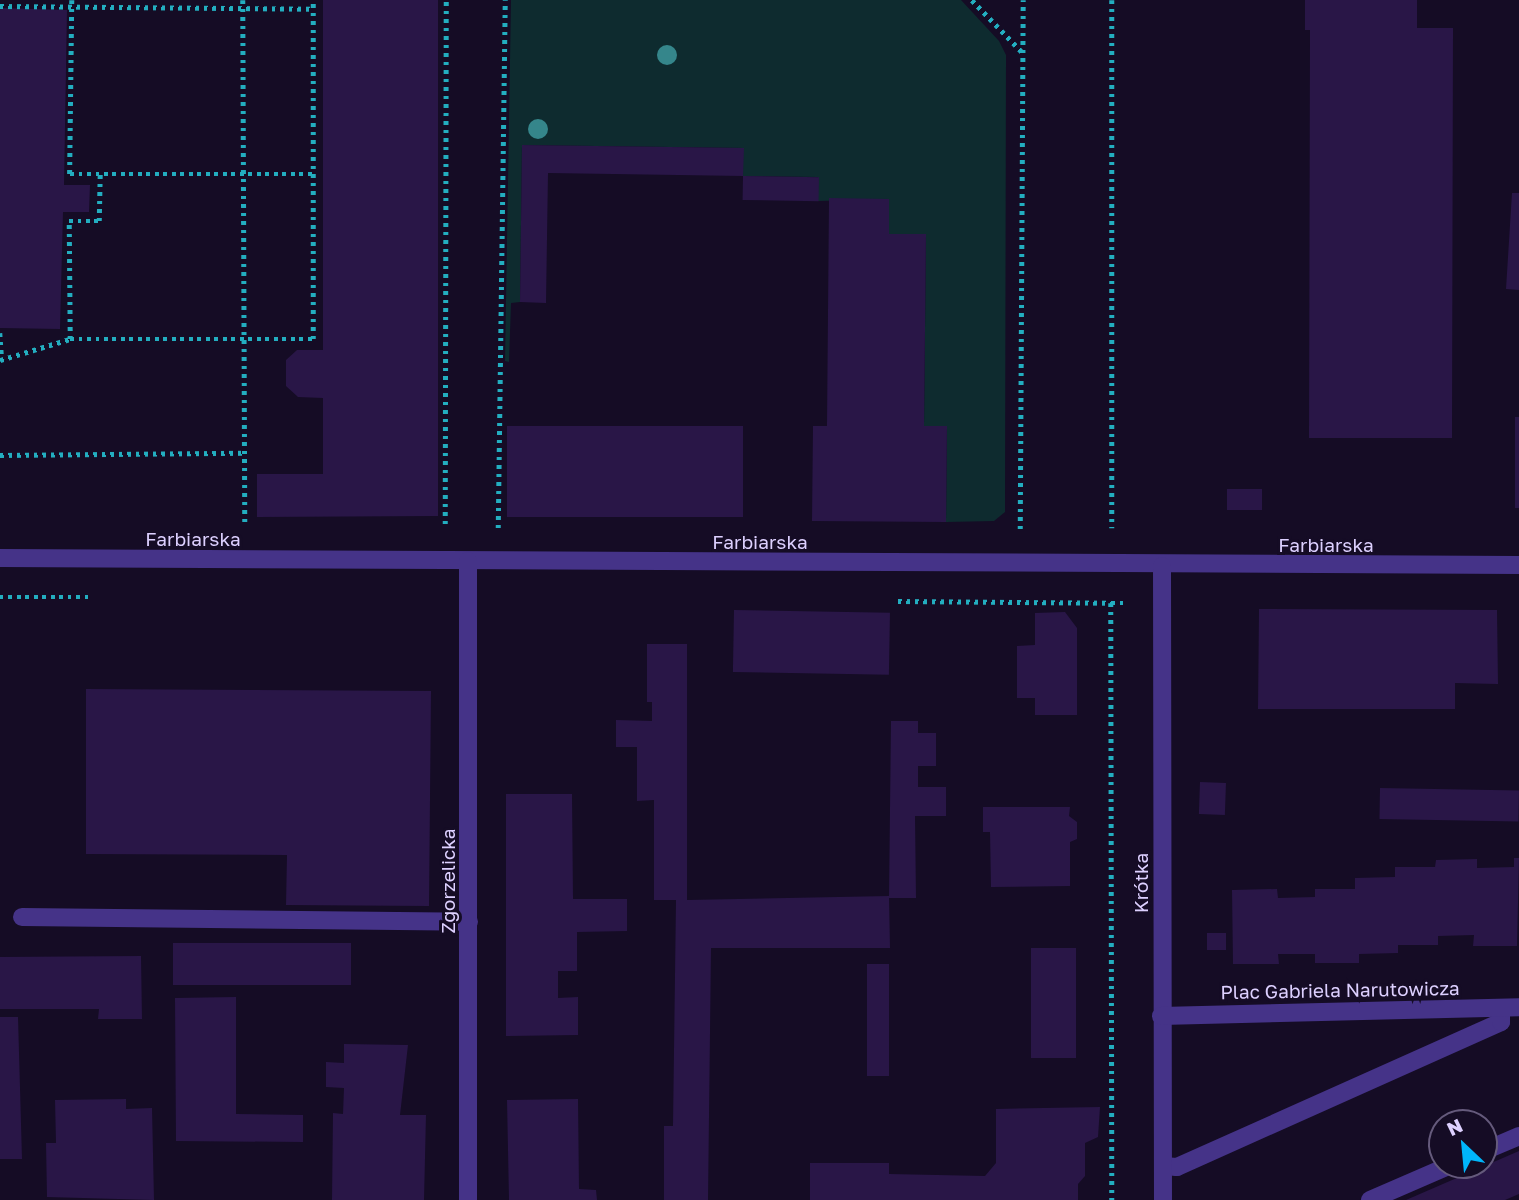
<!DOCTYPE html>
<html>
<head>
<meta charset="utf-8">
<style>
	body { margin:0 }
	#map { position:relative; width:1519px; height:1200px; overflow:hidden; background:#150c25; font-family:"Golos Text",sans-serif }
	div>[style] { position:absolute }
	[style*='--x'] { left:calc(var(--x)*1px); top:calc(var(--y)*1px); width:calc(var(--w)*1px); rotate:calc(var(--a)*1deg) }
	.green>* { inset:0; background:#0e2b2f }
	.building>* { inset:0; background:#291647; transform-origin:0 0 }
	.path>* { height:4.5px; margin-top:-2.25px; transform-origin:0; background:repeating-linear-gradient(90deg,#23aec0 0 3.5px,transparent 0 8.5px) }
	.service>* { height:18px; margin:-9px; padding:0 9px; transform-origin:9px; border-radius:9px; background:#453388 }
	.minor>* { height:18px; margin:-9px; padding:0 9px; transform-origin:9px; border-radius:9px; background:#453388 }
	.trees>* { width:20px; height:20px; margin:-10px; border-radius:50%; background:#35868b }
	span { translate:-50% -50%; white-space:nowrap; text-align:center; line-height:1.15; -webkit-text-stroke:6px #150c25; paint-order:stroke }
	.street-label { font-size:19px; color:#ddd0ff }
	.north { position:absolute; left:1428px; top:1109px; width:70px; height:70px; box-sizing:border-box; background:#150c25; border:2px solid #655a7c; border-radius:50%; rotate:334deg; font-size:19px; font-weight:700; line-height:28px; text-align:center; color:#ddd0ff }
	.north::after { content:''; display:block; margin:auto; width:24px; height:32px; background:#00b6fb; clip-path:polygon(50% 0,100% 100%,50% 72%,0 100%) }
</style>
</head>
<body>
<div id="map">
	<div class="green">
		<div style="clip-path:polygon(511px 0,961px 0,999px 41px,1006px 55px,1005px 512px,994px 521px,946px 522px,947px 426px,924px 426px,926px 235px,889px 234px,888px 199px,818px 201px,818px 177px,743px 176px,743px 148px,522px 145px,520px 302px,511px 303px,509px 362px,505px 361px)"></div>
	</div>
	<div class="building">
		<div style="clip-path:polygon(323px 0,438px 0,438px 516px,257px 517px,257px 474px,323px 474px,323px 398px,298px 397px,286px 386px,286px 360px,297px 350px,323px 350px)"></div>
		<div style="clip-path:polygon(1305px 0,1417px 0,1417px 28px,1453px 28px,1452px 438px,1309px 438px,1310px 30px,1305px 30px)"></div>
		<div style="clip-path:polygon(0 8px,67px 10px,64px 185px,90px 185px,89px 212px,63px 212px,60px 329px,0 328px)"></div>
		<div style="clip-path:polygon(522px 145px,744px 148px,743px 176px,548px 173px,546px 303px,520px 302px)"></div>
		<div style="left:743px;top:176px;width:76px;height:24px;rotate:1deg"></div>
		<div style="clip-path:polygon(1512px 193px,1519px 193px,1519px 290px,1506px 289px)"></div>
		<div style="clip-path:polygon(829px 198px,889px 199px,889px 234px,926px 234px,924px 426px,947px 426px,946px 522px,812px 521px,813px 426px,827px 426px)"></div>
		<div style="left:1515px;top:417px;width:4px;height:91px"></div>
		<div style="left:507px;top:426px;width:236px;height:91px"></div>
		<div style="left:1227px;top:489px;width:35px;height:21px"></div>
		<div style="clip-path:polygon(1259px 609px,1497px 610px,1498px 684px,1455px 683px,1455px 709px,1258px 709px)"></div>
		<div style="left:734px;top:610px;width:156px;height:62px;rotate:1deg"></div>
		<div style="clip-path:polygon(1065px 612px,1077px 628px,1077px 715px,1035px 715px,1035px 698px,1017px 698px,1017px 646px,1035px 645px,1035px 613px)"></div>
		<div style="clip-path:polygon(647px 644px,687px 644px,687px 900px,889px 896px,890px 948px,711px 948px,708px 1200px,664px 1200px,664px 1126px,673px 1126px,676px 900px,654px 900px,654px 800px,637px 801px,637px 747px,616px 747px,616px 720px,652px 721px,652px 702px,647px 702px)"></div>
		<div style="clip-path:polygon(86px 689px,431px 691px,429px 906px,286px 905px,287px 855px,86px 854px)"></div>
		<div style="clip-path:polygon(891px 721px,918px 721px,918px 733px,936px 733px,936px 766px,918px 766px,918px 787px,946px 787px,946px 816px,915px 816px,916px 898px,889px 898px)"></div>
		<div style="left:1200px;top:782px;width:26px;height:32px;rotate:2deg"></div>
		<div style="left:1380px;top:788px;width:139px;height:31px;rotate:1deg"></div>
		<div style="clip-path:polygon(506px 794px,572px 794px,573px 899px,627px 899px,627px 931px,577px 932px,577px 971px,558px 971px,558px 998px,578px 997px,578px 1035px,506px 1036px)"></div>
		<div style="clip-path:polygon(983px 807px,1070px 807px,1069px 816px,1077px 822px,1077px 839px,1070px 842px,1070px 886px,991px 887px,990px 832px,983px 832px)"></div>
		<div style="clip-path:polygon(1514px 858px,1519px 858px,1517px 946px,1473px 946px,1474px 935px,1438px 936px,1438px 945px,1398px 945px,1398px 953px,1359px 954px,1359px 963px,1315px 963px,1315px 954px,1278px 954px,1279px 964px,1233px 964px,1232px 890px,1277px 889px,1278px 898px,1315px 897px,1315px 889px,1355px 889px,1355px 878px,1395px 877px,1395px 867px,1435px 867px,1436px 860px,1477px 859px,1477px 868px,1514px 867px)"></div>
		<div style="left:1207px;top:933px;width:19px;height:17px"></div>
		<div style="left:173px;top:943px;width:178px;height:42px"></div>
		<div style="left:1031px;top:948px;width:45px;height:110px"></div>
		<div style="clip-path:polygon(141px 956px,142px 1019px,98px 1019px,99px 1009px,0 1009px,0 957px)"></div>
		<div style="left:867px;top:964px;width:22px;height:112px"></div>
		<div style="clip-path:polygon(236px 997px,236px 1114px,303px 1115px,303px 1142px,176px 1141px,175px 998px)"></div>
		<div style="clip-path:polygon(0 1017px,18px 1017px,22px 1159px,0 1159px)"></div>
		<div style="clip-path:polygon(344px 1044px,408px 1045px,400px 1115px,426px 1115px,424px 1200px,332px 1200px,333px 1113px,343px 1114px,344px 1088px,326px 1087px,326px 1062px,344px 1063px)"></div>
		<div style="clip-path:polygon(126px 1099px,126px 1109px,152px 1108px,154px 1200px,47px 1197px,46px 1143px,56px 1143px,55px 1100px)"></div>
		<div style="clip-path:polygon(578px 1099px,579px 1189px,596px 1190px,597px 1200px,509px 1200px,507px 1100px)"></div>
		<div style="clip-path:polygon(1100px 1107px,1098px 1137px,1085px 1143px,1085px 1176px,1078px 1184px,1078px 1200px,810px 1200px,810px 1163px,889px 1163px,889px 1174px,985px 1176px,996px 1163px,996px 1109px)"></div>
		<div style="clip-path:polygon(1519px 1151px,1519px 1194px,1505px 1200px,1406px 1200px)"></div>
	</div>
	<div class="path">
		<div style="--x:72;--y:0;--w:174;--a:90.7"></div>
		<div style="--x:70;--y:174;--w:243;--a:0"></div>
		<div style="--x:243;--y:0;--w:526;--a:89.78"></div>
		<div style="--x:972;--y:0;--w:72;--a:46.1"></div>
		<div style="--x:1112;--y:0;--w:528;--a:90"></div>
		<div style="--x:0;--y:6;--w:313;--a:0.5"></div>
		<div style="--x:0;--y:333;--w:27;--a:86"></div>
		<div style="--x:70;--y:339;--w:243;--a:0"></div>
		<div style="--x:313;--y:339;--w:339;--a:-90"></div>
		<div style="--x:0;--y:360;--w:73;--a:-16.7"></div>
		<div style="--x:70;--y:339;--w:118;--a:-90.5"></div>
		<div style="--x:69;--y:221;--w:30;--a:0"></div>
		<div style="--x:99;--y:221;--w:47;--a:-88.8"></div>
		<div style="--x:0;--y:455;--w:245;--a:-0.5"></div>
		<div style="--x:445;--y:524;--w:524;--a:-89.89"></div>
		<div style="--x:498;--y:528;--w:528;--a:-89.24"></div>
		<div style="--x:1020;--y:529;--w:529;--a:-89.68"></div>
		<div style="--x:0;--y:597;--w:90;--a:0"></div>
		<div style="--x:898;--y:601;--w:213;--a:0.5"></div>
		<div style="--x:1111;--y:603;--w:597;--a:89.9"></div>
		<div style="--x:1111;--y:603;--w:17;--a:0"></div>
	</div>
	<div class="service">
		<div style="--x:22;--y:917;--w:447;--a:0.6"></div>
		<div style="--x:1484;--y:1151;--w:38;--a:-23"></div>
		<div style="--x:1163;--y:1166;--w:14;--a:4"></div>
		<div style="--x:1177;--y:1167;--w:355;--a:-24.1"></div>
		<div style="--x:1501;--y:1022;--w:14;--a:-90"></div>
		<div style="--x:1370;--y:1200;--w:88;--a:-23.4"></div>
	</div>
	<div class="minor">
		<div style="--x:0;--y:558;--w:1519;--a:0.26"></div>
		<div style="--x:1162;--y:566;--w:634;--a:89.91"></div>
		<div style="--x:1161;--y:1016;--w:358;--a:-1.4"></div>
		<div style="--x:468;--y:1200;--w:639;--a:-90"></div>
	</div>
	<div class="trees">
		<div style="left:667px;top:55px"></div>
		<div style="left:538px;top:129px"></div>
	</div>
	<div class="street-label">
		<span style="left:193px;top:539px">Farbiarska</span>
		<span style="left:760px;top:542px">Farbiarska</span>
		<span style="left:1326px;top:545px">Farbiarska</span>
		<span style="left:448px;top:881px;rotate:-90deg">Zgorzelicka</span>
		<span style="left:1141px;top:883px;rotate:-90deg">Krótka</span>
		<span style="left:1340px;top:990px;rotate:-1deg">Plac Gabriela Narutowicza</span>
	</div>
	<div class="north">N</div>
</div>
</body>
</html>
